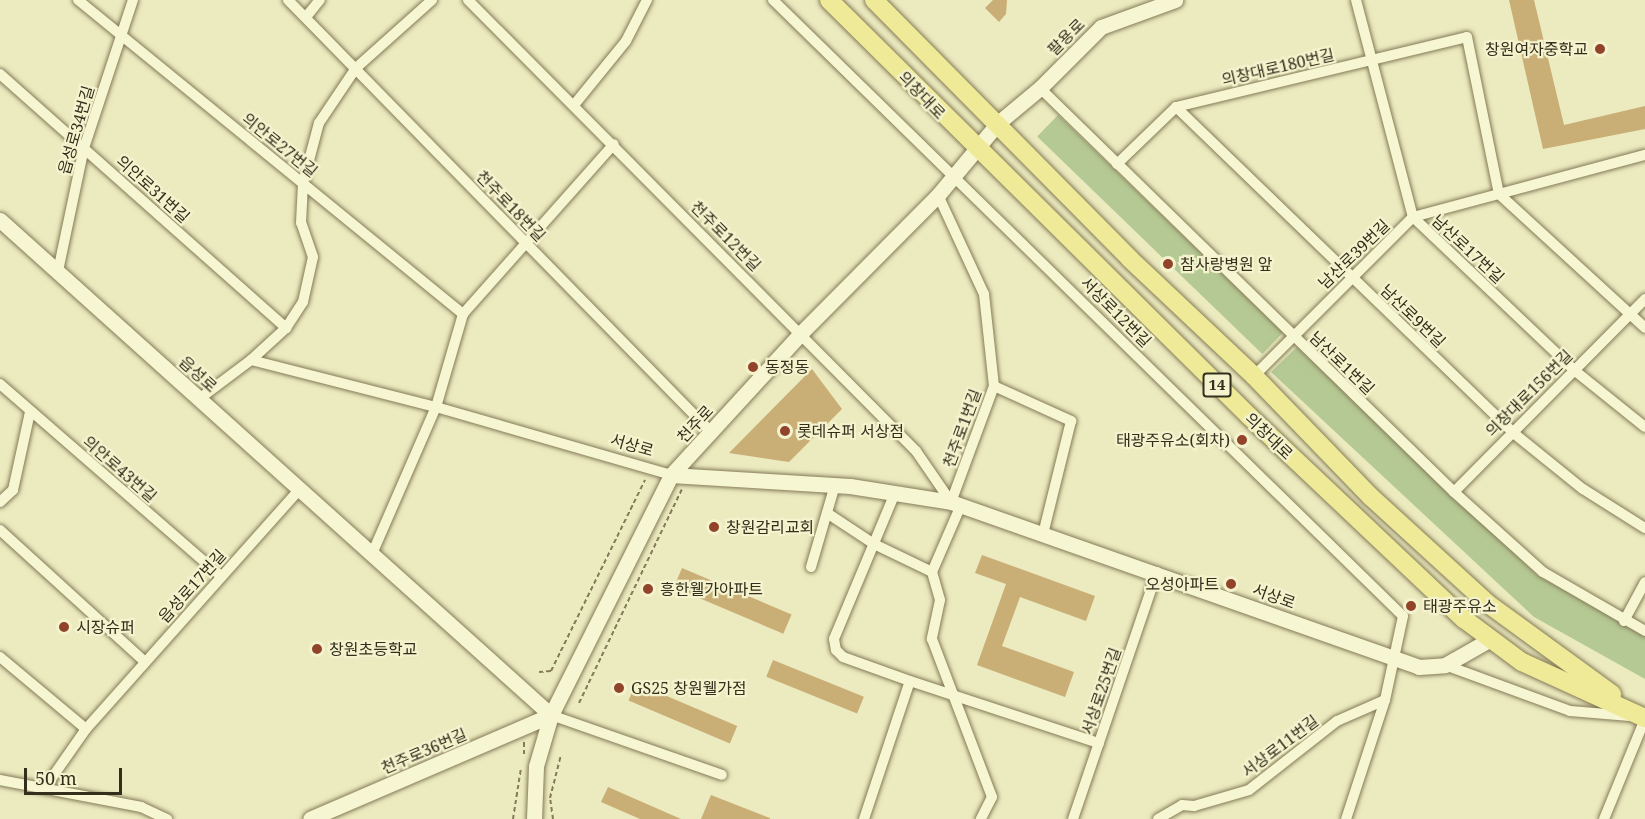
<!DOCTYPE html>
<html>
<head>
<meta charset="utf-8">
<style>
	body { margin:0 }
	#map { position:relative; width:1645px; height:819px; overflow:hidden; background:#eceabf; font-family:"Noto Serif","Noto Sans KR",serif }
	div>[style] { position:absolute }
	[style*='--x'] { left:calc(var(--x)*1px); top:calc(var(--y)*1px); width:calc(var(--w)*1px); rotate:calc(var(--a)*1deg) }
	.green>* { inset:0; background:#b5c994; transform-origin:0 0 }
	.building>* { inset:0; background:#c9ae76; transform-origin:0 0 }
	.path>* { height:2px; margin-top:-1px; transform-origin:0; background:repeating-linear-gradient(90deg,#847b58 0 4.5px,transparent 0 7.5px) }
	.roads { filter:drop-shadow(0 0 2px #847b58) drop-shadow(0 0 2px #847b58) }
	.street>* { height:10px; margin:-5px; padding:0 5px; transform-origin:5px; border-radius:5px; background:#f7f6d2 }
	.secondary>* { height:15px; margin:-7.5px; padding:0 7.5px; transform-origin:7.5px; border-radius:7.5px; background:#f7f6d2 }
	.primary>* { height:18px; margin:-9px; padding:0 9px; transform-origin:9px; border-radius:9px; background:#efea97 }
	.dots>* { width:16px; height:16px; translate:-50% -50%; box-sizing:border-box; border:3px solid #f4f3ce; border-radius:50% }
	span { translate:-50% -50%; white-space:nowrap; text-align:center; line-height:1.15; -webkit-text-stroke:4.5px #f4f3ce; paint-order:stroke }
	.shield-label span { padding:2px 4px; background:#f4f3ce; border:2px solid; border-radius:4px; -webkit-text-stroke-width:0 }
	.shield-label { font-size:15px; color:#342e1c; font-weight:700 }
	.street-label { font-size:16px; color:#342e1c }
	.poi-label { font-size:16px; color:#342e1c }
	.right { translate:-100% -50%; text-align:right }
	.left { translate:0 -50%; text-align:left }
	.scale { position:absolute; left:24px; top:768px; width:98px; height:27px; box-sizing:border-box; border:3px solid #342e1c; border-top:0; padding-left:8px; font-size:18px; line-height:21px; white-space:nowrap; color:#342e1c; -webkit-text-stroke:4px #f4f3ce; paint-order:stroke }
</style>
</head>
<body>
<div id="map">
	<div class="green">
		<div style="left:1058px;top:115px;width:313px;height:30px;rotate:44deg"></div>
		<div style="clip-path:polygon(1297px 347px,1537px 575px,1645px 636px,1645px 679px,1534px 617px,1271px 372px)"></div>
	</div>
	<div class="building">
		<div style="clip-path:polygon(993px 0,1007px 0,1006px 14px,999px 22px,985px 8px)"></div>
		<div style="clip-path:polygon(1509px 0,1534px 0,1564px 125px,1645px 106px,1645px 129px,1543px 149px)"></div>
		<div style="clip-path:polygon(812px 369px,842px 409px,789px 462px,729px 453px)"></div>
		<div style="clip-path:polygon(982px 555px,1095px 596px,1086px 621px,1020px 597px,1002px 646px,1074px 672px,1065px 697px,977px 665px,1006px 584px,975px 573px)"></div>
		<div style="left:682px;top:568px;width:119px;height:21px;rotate:23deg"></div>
		<div style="left:773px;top:660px;width:98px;height:18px;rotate:22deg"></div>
		<div style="left:636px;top:683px;width:110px;height:19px;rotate:23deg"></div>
		<div style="clip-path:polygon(608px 787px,681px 819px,640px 819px,601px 802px)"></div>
		<div style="clip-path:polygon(711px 795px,770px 818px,770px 819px,701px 819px)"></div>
	</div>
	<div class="path">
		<div style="--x:539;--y:672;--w:12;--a:-5"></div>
		<div style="--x:551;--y:671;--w:213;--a:-63.8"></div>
		<div style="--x:579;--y:703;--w:237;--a:-64.3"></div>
		<div style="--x:524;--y:754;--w:12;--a:-90"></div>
		<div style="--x:513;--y:819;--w:52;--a:-81.1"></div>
		<div style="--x:553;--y:819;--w:21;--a:-98"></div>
		<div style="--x:550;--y:798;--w:44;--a:-75.7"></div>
	</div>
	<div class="roads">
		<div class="street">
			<div style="--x:78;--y:0;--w:497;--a:39.2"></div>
			<div style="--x:288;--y:0;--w:606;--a:45.6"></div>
			<div style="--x:468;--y:0;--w:636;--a:45.19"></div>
			<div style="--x:916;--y:451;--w:62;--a:55.5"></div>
			<div style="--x:773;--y:0;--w:881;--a:44.36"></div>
			<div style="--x:1403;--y:616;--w:86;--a:102.1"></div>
			<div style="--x:1385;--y:700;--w:125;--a:108.1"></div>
			<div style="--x:1356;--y:0;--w:224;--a:75.3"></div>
			<div style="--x:1413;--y:217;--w:222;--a:43.5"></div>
			<div style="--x:1574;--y:370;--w:91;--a:38.8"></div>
			<div style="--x:306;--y:17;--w:22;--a:-51"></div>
			<div style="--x:0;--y:74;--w:383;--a:41.6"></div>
			<div style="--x:1040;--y:88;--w:578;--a:44.3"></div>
			<div style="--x:1454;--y:492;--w:120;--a:42"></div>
			<div style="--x:1543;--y:572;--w:118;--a:30"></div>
			<div style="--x:574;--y:105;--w:82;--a:-50.9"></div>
			<div style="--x:626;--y:41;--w:46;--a:-62.9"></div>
			<div style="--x:1176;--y:107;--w:466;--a:44"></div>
			<div style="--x:1511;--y:431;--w:92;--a:38.9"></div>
			<div style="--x:1583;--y:489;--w:73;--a:32.2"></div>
			<div style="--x:1117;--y:164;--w:82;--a:-44"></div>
			<div style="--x:1176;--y:107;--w:299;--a:-13.5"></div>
			<div style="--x:1467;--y:37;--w:160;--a:78.5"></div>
			<div style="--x:1499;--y:194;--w:198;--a:42.5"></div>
			<div style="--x:938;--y:195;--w:109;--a:65.1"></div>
			<div style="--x:984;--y:294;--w:93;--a:83.8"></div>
			<div style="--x:994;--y:386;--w:124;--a:110.3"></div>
			<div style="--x:58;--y:271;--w:126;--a:-78.1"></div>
			<div style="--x:84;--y:148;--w:156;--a:-71.7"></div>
			<div style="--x:251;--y:360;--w:191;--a:14.3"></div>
			<div style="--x:436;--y:407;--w:245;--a:16.1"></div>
			<div style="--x:1254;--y:376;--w:225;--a:-45"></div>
			<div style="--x:1413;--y:217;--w:240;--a:-15"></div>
			<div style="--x:0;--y:384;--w:293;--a:41"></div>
			<div style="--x:994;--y:386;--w:85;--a:24.4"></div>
			<div style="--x:1071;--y:421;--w:116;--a:103.9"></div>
			<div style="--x:199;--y:399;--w:65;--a:-36.9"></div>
			<div style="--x:251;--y:360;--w:47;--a:-42.4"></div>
			<div style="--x:286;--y:328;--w:31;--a:-57"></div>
			<div style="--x:303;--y:302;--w:46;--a:-77.5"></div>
			<div style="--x:313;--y:257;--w:36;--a:-109"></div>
			<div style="--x:301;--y:223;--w:40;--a:-87.1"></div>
			<div style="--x:303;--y:183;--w:62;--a:-75.1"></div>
			<div style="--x:319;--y:123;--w:66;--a:-56.1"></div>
			<div style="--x:356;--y:68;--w:102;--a:-41.8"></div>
			<div style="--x:1454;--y:492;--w:272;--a:-45.3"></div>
			<div style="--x:895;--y:493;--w:158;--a:112.7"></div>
			<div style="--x:834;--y:639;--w:11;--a:80"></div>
			<div style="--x:836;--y:650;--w:10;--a:45"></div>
			<div style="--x:843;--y:657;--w:71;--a:19.7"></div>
			<div style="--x:910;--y:681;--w:199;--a:18.2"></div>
			<div style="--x:0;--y:502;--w:18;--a:-43"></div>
			<div style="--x:13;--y:490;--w:80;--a:-77.7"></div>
			<div style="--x:961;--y:505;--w:73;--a:113.4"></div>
			<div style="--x:932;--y:572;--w:29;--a:74"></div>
			<div style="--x:940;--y:600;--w:40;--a:102"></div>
			<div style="--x:932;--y:639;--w:169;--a:69.2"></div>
			<div style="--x:992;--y:797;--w:25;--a:117"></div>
			<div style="--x:827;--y:513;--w:56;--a:33.4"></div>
			<div style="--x:874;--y:544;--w:64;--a:25.8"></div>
			<div style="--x:0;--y:530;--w:196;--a:42.3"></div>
			<div style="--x:372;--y:554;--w:160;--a:-66.5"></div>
			<div style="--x:436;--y:407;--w:97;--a:-73.8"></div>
			<div style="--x:463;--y:314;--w:227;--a:-48.4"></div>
			<div style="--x:811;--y:567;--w:85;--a:-73.7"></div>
			<div style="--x:1624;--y:621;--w:44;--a:-61.7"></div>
			<div style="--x:0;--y:657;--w:112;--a:39.9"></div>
			<div style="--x:1445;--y:665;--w:133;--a:20.2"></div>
			<div style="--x:1570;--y:711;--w:60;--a:4.8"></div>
			<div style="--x:551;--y:715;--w:181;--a:19.3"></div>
			<div style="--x:0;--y:780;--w:144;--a:10.8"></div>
			<div style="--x:141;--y:807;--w:29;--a:25"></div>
			<div style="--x:44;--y:789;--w:73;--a:-55"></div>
			<div style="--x:86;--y:729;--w:320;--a:-48.3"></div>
			<div style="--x:864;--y:819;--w:145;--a:-71.6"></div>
			<div style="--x:1073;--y:819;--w:261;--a:-71.2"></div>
			<div style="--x:1158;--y:819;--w:28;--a:-30"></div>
			<div style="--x:1182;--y:805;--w:12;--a:5"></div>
			<div style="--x:1194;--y:806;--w:57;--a:-16.2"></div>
			<div style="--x:1249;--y:790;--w:112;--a:-38.1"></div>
			<div style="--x:1337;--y:721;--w:52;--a:-23.6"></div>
			<div style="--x:1604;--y:819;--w:108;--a:-67.7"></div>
		</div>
		<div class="secondary">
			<div style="--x:0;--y:220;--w:741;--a:41.94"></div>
			<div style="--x:551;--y:715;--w:262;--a:156.7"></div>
			<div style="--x:671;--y:475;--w:179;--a:3.5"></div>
			<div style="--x:850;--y:486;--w:102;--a:9"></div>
			<div style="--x:951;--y:502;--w:496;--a:19.4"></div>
			<div style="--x:1419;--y:667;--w:26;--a:-4"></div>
			<div style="--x:1445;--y:665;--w:51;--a:-29.6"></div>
			<div style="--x:534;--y:819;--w:53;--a:-87.8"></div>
			<div style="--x:536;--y:766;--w:53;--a:-73.6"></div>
			<div style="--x:551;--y:715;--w:268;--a:-63.4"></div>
			<div style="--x:671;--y:475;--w:193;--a:-47.5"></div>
			<div style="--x:801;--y:333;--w:194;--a:-45.2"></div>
			<div style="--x:938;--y:195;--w:94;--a:-50.2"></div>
			<div style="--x:998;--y:123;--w:55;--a:-39.8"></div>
			<div style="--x:1040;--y:88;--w:86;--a:-45"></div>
			<div style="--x:1101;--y:27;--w:79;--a:-20"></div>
		</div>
		<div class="primary">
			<div style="--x:829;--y:0;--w:591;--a:44.73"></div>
			<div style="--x:1249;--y:416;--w:296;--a:43.4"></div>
			<div style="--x:1464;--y:619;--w:72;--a:36.6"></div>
			<div style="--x:1522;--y:662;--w:135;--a:24.5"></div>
			<div style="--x:874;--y:0;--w:364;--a:45.3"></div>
			<div style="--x:1130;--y:259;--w:170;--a:43.3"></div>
			<div style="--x:1254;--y:376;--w:168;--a:46"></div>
			<div style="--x:1371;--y:497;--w:157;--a:42.4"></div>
			<div style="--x:1487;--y:603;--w:155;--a:36.1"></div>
		</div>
	</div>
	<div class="dots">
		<div style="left:1600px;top:49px;background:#91442a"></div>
		<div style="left:1168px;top:264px;background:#91442a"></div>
		<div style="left:753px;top:367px;background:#91442a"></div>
		<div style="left:785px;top:431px;background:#91442a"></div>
		<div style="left:1242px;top:440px;background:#91442a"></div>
		<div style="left:714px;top:527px;background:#91442a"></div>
		<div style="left:1231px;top:584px;background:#91442a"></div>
		<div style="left:648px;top:589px;background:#91442a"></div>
		<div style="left:1411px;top:606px;background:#91442a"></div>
		<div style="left:64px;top:627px;background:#91442a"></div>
		<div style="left:317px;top:649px;background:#91442a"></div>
		<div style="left:619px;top:688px;background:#91442a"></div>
	</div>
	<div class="shield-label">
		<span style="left:1217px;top:385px">14</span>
	</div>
	<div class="street-label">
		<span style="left:1066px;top:37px;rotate:-45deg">팔용로</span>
		<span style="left:1278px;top:67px;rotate:-13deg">의창대로180번길</span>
		<span style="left:922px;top:95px;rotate:46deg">의창대로</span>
		<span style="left:76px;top:130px;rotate:-74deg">읍성로34번길</span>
		<span style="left:280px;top:145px;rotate:39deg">의안로27번길</span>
		<span style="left:153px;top:189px;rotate:42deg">의안로31번길</span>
		<span style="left:511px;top:206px;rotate:46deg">천주로18번길</span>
		<span style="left:726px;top:236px;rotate:45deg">천주로12번길</span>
		<span style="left:1468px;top:249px;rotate:43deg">남산로17번길</span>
		<span style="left:1354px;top:254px;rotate:-44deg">남산로39번길</span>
		<span style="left:1116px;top:312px;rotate:45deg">서상로12번길</span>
		<span style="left:1413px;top:316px;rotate:44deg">남산로9번길</span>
		<span style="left:1342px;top:363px;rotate:44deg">남산로1번길</span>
		<span style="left:198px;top:374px;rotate:42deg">읍성로</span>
		<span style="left:1529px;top:393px;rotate:-45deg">의창대로156번길</span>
		<span style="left:695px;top:424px;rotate:-47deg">천주로</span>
		<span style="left:962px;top:428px;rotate:-70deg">천주로1번길</span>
		<span style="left:1269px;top:436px;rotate:44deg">의창대로</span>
		<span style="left:632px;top:445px;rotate:16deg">서상로</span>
		<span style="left:120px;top:469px;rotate:41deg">의안로43번길</span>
		<span style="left:192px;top:586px;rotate:-48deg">읍성로17번길</span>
		<span style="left:1274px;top:596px;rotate:20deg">서상로</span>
		<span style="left:1101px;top:691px;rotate:-71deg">서상로25번길</span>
		<span style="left:1280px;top:746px;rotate:-37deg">서상로11번길</span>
		<span style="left:424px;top:751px;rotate:-23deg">천주로36번길</span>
	</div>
	<div class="poi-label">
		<span class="right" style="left:1588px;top:49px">창원여자중학교</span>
		<span class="left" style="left:1180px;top:264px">참사랑병원 앞</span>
		<span class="left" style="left:765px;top:367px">동정동</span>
		<span class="left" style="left:797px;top:431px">롯데슈퍼 서상점</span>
		<span class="right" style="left:1230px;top:440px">태광주유소(회차)</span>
		<span class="left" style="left:726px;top:527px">창원감리교회</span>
		<span class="right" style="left:1219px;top:584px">오성아파트</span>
		<span class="left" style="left:660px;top:589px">흥한웰가아파트</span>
		<span class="left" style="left:1423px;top:606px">태광주유소</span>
		<span class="left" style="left:76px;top:627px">시장슈퍼</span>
		<span class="left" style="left:329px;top:649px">창원초등학교</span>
		<span class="left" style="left:631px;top:688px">GS25 창원웰가점</span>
	</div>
	<div class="scale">50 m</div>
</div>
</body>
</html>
